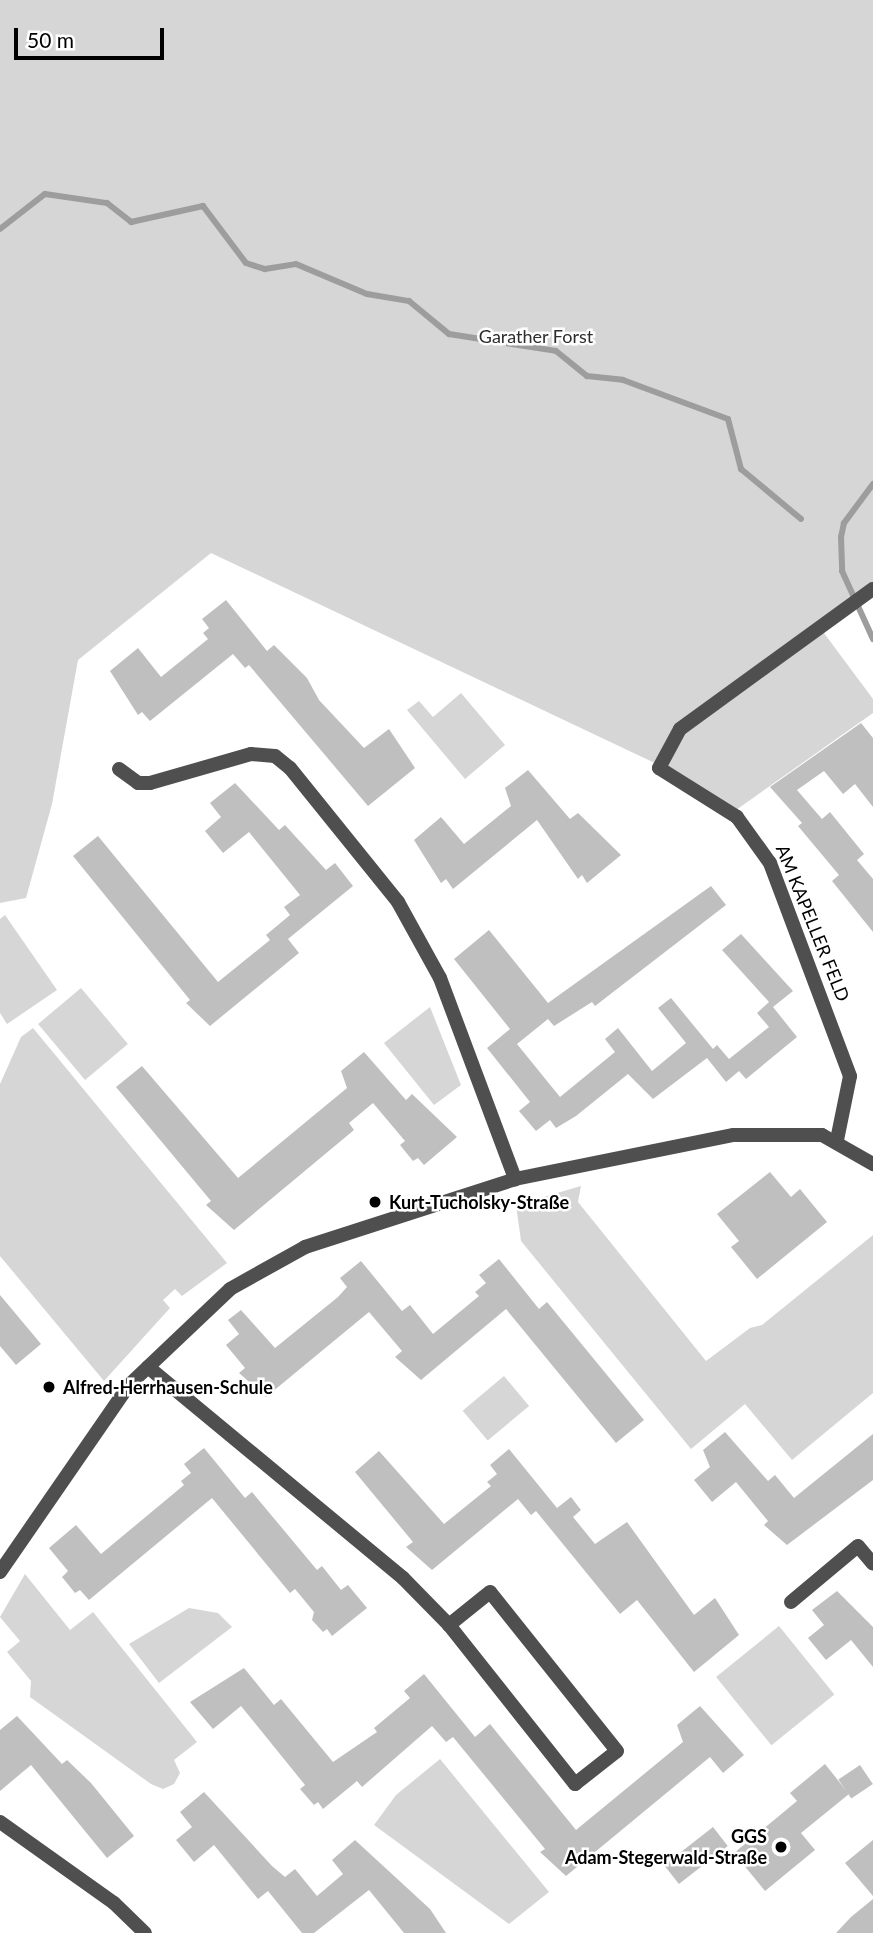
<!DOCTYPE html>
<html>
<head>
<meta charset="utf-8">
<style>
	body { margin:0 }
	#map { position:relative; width:873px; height:1933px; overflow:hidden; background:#fff; font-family:Lato,sans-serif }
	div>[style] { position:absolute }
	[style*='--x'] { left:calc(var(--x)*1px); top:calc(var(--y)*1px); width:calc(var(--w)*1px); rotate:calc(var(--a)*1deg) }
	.green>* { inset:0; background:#d6d6d6; transform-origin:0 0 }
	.stream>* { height:6px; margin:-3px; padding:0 3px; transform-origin:3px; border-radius:3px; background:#9d9d9d }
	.building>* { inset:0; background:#bfbfbf; transform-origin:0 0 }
	.street>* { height:14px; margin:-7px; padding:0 7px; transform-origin:7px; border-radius:7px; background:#4f4f4f }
	.dots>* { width:19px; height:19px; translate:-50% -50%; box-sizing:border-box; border:4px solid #fff; border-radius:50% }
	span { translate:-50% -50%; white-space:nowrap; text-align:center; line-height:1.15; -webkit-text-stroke:5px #fff; paint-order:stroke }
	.park-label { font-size:18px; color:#2d2d2d }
	.street-label { font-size:18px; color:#000 }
	.poi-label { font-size:18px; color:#000; font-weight:700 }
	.left { translate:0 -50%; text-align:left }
	.right { translate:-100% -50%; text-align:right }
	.scale { position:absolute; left:14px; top:28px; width:150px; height:32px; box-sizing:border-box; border:4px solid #000; border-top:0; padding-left:9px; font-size:21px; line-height:24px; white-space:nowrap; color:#000; -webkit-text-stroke:5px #fff; paint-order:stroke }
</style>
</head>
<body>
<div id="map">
	<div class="green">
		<div style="clip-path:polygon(0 0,873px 0,873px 586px,818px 625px,873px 699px,873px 713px,736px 810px,659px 765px,211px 553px,78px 660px,52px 804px,26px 898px,0 903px)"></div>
		<div style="clip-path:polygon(461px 693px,505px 745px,465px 779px,407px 710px,419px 701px,433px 717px)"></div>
		<div style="clip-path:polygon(5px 915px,57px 990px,7px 1024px,0 1013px,0 919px)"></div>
		<div style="left:81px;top:988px;width:73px;height:56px;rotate:50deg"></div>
		<div style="clip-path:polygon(430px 1007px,461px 1085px,434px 1105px,384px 1043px)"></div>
		<div style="clip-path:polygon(33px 1028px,227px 1263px,182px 1296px,175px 1289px,163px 1300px,170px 1308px,104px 1381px,0 1256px,0 1084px,21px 1037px)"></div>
		<div style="clip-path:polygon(581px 1186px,578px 1202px,706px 1361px,750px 1328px,762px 1325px,873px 1235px,873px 1393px,792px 1460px,745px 1404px,691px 1449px,521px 1241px,516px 1205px)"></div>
		<div style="left:504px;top:1376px;width:39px;height:54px;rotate:50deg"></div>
		<div style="clip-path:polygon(25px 1574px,70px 1630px,93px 1612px,197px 1742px,174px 1760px,180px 1773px,174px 1784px,163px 1789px,151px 1784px,30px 1697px,31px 1681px,7px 1652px,20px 1641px,0 1617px)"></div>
		<div style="clip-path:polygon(189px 1608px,218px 1613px,232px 1627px,159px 1683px,129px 1644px)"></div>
		<div style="left:779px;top:1626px;width:88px;height:81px;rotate:51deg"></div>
		<div style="clip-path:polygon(440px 1759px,549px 1892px,509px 1924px,374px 1825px,396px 1795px)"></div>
	</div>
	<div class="stream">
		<div style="--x:0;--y:229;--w:57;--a:-37.9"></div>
		<div style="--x:45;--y:194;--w:63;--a:8.3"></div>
		<div style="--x:107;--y:203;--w:31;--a:38"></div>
		<div style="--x:131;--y:222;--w:74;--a:-12.5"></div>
		<div style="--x:203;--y:206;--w:71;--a:53"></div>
		<div style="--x:246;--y:263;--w:20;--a:18"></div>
		<div style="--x:265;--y:269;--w:31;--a:-9"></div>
		<div style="--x:296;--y:264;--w:77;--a:22.9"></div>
		<div style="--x:367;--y:294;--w:43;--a:9.5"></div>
		<div style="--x:409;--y:301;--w:52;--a:39.5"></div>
		<div style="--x:449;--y:334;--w:108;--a:9"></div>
		<div style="--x:556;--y:351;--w:40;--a:39"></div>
		<div style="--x:587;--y:376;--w:36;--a:6"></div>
		<div style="--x:623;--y:380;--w:112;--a:20.4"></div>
		<div style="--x:728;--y:419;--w:52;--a:75.4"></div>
		<div style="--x:741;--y:469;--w:78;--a:39.8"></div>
		<div style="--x:873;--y:484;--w:49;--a:126.6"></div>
		<div style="--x:844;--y:523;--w:14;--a:102"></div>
		<div style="--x:841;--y:537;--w:34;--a:88"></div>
		<div style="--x:842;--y:571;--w:75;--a:65.5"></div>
	</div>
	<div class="building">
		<div style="clip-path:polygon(226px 600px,267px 651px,274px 645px,307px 678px,319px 700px,364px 748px,389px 729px,415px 768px,368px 806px,249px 665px,245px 668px,233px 654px,150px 721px,142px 712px,138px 715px,110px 671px,138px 648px,161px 677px,208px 639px,203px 633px,209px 628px,202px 619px)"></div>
		<div style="clip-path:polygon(861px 723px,873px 738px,873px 807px,855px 784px,843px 794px,824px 771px,797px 790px,822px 819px,830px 812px,864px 854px,857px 860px,873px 879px,873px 932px,832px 881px,839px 875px,798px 826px,802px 823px,770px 787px)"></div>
		<div style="clip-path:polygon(528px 770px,570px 819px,578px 813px,621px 855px,587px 883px,582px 875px,578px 879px,537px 820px,453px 889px,446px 879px,441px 883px,414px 840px,441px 817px,464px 844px,511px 806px,505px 788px)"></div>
		<div style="clip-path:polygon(235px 783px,279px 830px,285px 825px,326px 870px,335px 863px,353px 886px,288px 939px,299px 953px,210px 1026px,186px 1003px,190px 1000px,73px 856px,98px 836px,218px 982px,270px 940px,266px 935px,290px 915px,284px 907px,300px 895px,249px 832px,223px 853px,205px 831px,221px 817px,210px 803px)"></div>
		<div style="clip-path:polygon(711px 886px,726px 905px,595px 1006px,592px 1002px,554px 1026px,548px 1019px,517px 1044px,560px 1097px,615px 1052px,605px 1039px,618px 1028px,652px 1071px,686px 1043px,658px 1008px,671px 998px,713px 1049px,717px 1045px,729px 1059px,769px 1027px,757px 1013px,769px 1002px,722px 950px,741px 934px,793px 991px,773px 1007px,797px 1037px,746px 1079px,739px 1071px,726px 1082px,707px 1058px,653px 1099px,628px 1074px,576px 1116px,556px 1128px,550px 1120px,536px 1131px,519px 1111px,530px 1102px,487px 1048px,510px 1029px,454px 959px,489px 930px,548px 1003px)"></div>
		<div style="clip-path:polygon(364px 1052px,406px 1100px,412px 1094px,457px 1137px,424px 1165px,418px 1158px,413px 1161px,400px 1145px,405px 1141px,373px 1103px,349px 1123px,354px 1130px,234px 1230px,206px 1205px,211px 1201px,116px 1087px,142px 1066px,238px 1178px,347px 1088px,341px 1071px)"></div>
		<div style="clip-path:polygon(770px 1172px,791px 1197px,800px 1189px,827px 1222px,757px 1279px,731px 1247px,739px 1241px,717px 1214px)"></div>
		<div style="clip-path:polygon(499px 1259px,539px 1309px,547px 1302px,644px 1420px,616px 1443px,506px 1309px,421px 1380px,395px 1357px,402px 1351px,369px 1312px,266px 1397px,239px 1373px,245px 1368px,226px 1345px,239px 1334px,228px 1320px,241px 1310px,275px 1348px,338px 1297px,347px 1287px,340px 1278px,361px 1261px,402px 1311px,410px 1305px,433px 1334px,479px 1296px,475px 1292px,486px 1283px,479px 1275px)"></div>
		<div style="clip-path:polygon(0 1295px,41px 1344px,16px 1365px,0 1346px)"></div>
		<div style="clip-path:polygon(725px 1432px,768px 1481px,775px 1475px,794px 1498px,873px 1434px,873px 1480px,787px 1545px,764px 1525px,768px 1521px,736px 1482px,712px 1502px,694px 1480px,710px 1467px,703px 1450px)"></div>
		<div style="clip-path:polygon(204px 1448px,245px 1498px,252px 1492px,317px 1570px,322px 1566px,341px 1590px,348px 1585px,367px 1608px,332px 1636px,327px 1629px,323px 1632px,312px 1620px,314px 1612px,295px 1589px,290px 1593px,212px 1498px,89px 1600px,80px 1590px,75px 1593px,62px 1577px,68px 1571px,49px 1548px,76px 1525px,101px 1554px,184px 1485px,181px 1481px,191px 1473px,184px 1464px)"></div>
		<div style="clip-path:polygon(509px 1449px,557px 1508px,571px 1497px,581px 1510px,573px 1517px,595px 1544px,627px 1522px,694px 1615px,715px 1598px,739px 1635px,694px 1672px,637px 1600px,620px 1614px,536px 1511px,531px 1515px,518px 1499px,432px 1570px,406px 1547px,413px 1542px,355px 1472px,379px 1451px,444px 1524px,491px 1486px,487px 1482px,497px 1474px,490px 1465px)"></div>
		<div style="clip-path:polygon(837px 1591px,873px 1627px,873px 1667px,851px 1640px,826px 1660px,808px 1638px,824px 1625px,812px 1610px)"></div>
		<div style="clip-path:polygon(244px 1668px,274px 1705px,281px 1699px,333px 1762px,377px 1732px,374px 1728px,410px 1698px,404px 1691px,424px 1674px,475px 1737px,490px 1724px,576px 1830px,683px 1742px,677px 1725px,700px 1706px,744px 1755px,723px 1773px,710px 1757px,566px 1876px,540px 1852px,545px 1849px,453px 1737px,446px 1742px,432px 1726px,362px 1787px,357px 1781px,323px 1809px,318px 1802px,314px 1805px,300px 1789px,305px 1785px,241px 1706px,213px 1729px,190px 1702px)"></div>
		<div style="clip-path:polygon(17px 1716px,62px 1764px,67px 1760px,91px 1783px,134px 1836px,107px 1858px,31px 1765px,0 1791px,0 1730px)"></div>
		<div style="clip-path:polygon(825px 1764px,849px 1794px,801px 1833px,815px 1850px,765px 1891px,734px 1853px,797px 1801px,790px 1793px)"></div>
		<div style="left:860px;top:1765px;width:23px;height:26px;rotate:56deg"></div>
		<div style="clip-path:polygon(204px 1792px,272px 1866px,285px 1877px,295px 1869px,317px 1896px,343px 1874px,332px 1860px,355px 1840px,430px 1909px,446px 1933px,404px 1933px,369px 1890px,314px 1933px,302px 1933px,268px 1891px,258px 1899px,214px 1845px,194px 1862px,176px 1840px,192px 1827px,180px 1812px)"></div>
		<div style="left:713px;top:1827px;width:24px;height:62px;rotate:52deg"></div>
		<div style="clip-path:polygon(873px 1840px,873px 1896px,845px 1863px)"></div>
		<div style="clip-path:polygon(873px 1899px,873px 1933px,836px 1933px,851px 1917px)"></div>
	</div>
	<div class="street">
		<div style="--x:119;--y:769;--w:24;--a:36"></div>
		<div style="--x:138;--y:783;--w:12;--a:0"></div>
		<div style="--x:150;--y:783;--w:105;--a:-16"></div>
		<div style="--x:251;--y:754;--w:24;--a:5"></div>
		<div style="--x:275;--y:756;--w:19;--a:39"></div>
		<div style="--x:290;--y:768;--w:172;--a:51.1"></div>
		<div style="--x:398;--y:902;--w:87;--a:61.1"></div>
		<div style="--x:440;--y:978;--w:215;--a:69.5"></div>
		<div style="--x:837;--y:1140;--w:65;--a:-78.5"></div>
		<div style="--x:850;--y:1076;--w:228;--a:-110.6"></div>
		<div style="--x:770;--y:863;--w:57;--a:-125.7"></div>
		<div style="--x:737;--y:817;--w:92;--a:-147.9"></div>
		<div style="--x:659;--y:768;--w:44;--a:-61.7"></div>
		<div style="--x:680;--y:729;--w:238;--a:-36"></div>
		<div style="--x:148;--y:1367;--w:331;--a:39.6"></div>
		<div style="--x:403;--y:1578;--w:66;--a:45.6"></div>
		<div style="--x:449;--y:1625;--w:203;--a:51.6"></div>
		<div style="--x:575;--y:1784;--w:53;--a:-38.2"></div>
		<div style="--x:617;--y:1751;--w:203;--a:-128.6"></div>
		<div style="--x:490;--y:1592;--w:53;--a:141.2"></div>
		<div style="--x:0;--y:1572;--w:227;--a:-55.4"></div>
		<div style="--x:129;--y:1385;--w:139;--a:-43.5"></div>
		<div style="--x:230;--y:1289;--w:86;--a:-29.2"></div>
		<div style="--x:305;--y:1247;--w:221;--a:-17.9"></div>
		<div style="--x:515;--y:1179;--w:223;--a:-11.4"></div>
		<div style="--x:734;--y:1135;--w:88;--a:0"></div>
		<div style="--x:822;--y:1135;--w:59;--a:29.6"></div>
		<div style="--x:791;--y:1602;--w:87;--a:-39.9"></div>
		<div style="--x:858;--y:1546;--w:23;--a:50"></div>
		<div style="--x:0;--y:1822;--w:140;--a:35.4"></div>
		<div style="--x:114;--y:1903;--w:43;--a:44.1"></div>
	</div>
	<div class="dots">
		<div style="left:375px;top:1202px;background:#000"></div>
		<div style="left:49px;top:1387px;background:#000"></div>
		<div style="left:781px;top:1847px;background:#000"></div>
	</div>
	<div class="park-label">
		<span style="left:536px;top:336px">Garather Forst</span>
	</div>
	<div class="street-label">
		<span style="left:813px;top:923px;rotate:68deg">AM KAPELLER FELD</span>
	</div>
	<div class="poi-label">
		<span class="left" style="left:389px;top:1202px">Kurt-Tucholsky-Straße</span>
		<span class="left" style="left:63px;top:1387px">Alfred-Herrhausen-Schule</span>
		<span class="right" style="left:767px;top:1847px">GGS<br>Adam-Stegerwald-Straße</span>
	</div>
	<div class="scale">50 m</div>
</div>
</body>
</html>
